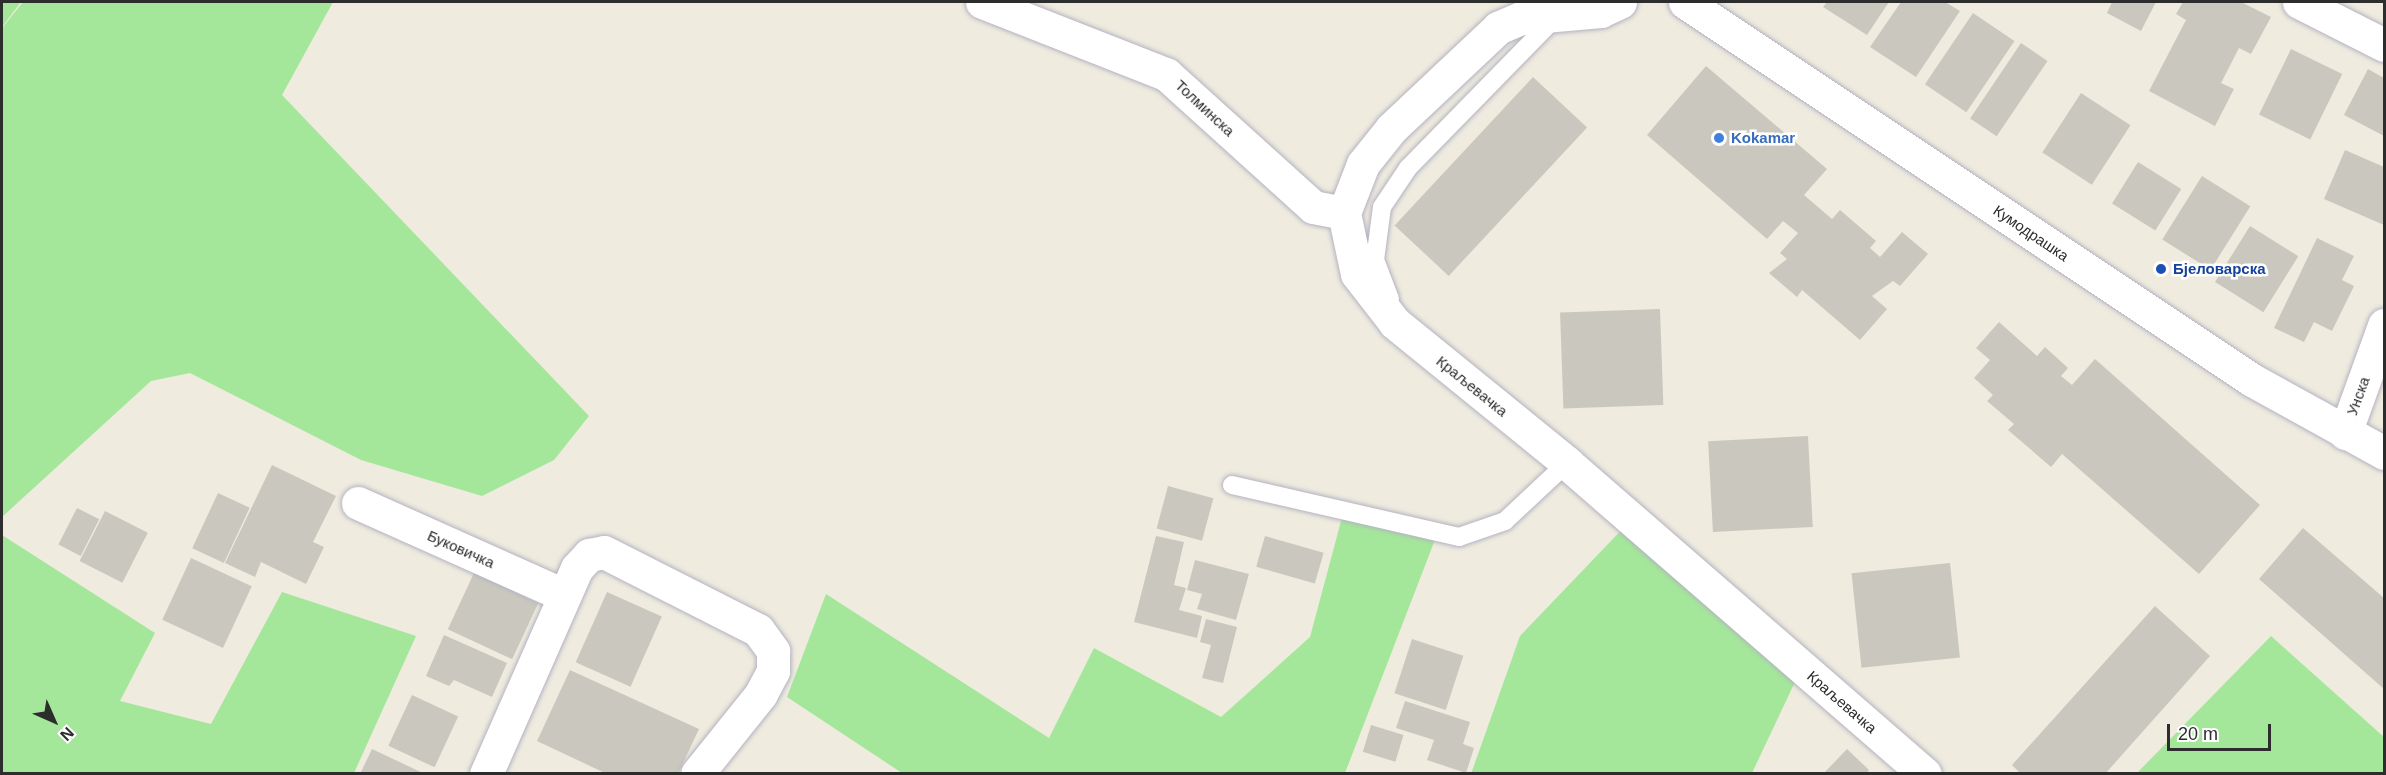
<!DOCTYPE html>
<html>
<head>
<meta charset="utf-8">
<style>
	body { margin:0 }
	#map { position:relative; width:2386px; height:775px; overflow:hidden; background:#efebdf; font-family:Helvetica,sans-serif }
	div>[style] { position:absolute }
	[style*='--x'] { left:calc(var(--x)*1px); top:calc(var(--y)*1px); width:calc(var(--w)*1px); rotate:calc(var(--a)*1deg) }
	.green>* { inset:0; background:#a4e79a }
	.building>* { inset:0; background:#cac8be; transform-origin:0 0 }
	.roads { filter:drop-shadow(0 0 2px #b3b3c1) drop-shadow(0 0 2px #b3b3c1) }
	.lane>* { height:18px; margin:-9px; padding:0 9px; transform-origin:9px; border-radius:9px; background:#fff }
	.street>* { height:33px; margin:-16.5px; padding:0 16.5px; transform-origin:16.5px; border-radius:16.5px; background:#fff }
	.secondary>* { height:33px; margin:-16.5px; padding:0 16.5px; transform-origin:16.5px; border-radius:16.5px; background:#fff }
	.dots>* { width:16px; height:16px; translate:-50% -50%; box-sizing:border-box; border:3px solid #fff; border-radius:50% }
	span { translate:-50% -50%; white-space:nowrap; text-align:center; line-height:1.15; -webkit-text-stroke:5px #fff; paint-order:stroke }
	.street-label { font-size:15px; color:#2d2d2d }
	.shop-label { font-size:15px; color:#366cbe; font-weight:700 }
	.left { translate:0 -50%; text-align:left }
	.transit-label { font-size:15px; color:#164399; font-weight:700 }
	.frame { position:absolute; inset:0; border:3px solid #2d2d2d; pointer-events:none }
	.north { position:absolute; left:24px; top:691px; width:60px; height:60px; -webkit-text-stroke:4px #fff; paint-order:stroke; rotate:135deg; font-size:16px; font-weight:700; line-height:24px; text-align:center; color:#2d2d2d }
	.north::after { content:''; display:block; margin:auto; width:21px; height:27px; background:#2d2d2d; clip-path:polygon(50% 0,100% 100%,50% 72%,0 100%) }
	.scale { position:absolute; left:2167px; top:724px; width:104px; height:27px; box-sizing:border-box; border:3px solid #2d2d2d; border-top:0; padding-left:8px; font-size:18px; line-height:21px; white-space:nowrap; color:#2d2d2d; -webkit-text-stroke:4px #fff; paint-order:stroke }
</style>
</head>
<body>
<div id="map">
	<div class="green">
		<div style="clip-path:polygon(2px 2px,21px 2px,2px 27px)"></div>
		<div style="clip-path:polygon(23px 2px,333px 2px,282px 95px,589px 416px,554px 460px,482px 496px,361px 460px,190px 373px,151px 381px,2px 517px,2px 28px)"></div>
		<div style="clip-path:polygon(1344px 510px,1438px 532px,1345px 773px,902px 773px,787px 697px,826px 594px,1049px 738px,1094px 648px,1221px 717px,1310px 637px)"></div>
		<div style="clip-path:polygon(1632px 519px,1802px 667px,1752px 773px,1471px 774px,1520px 636px)"></div>
		<div style="clip-path:polygon(2px 535px,155px 633px,120px 701px,211px 724px,282px 592px,416px 636px,354px 773px,2px 773px)"></div>
		<div style="clip-path:polygon(2271px 636px,2384px 737px,2384px 773px,2137px 773px)"></div>
	</div>
	<div class="building">
		<div style="clip-path:polygon(1827px 2px,1889px 2px,1867px 35px,1823px 7px)"></div>
		<div style="clip-path:polygon(1901px 2px,1945px 2px,1960px 11px,1916px 77px,1870px 47px)"></div>
		<div style="clip-path:polygon(2112px 2px,2156px 2px,2141px 31px,2107px 13px)"></div>
		<div style="clip-path:polygon(2183px 2px,2241px 2px,2271px 17px,2251px 54px,2239px 48px,2221px 83px,2234px 89px,2215px 126px,2149px 91px,2186px 20px,2176px 14px)"></div>
		<div style="left:1973px;top:13px;width:50px;height:86px;rotate:34deg"></div>
		<div style="left:2021px;top:43px;width:32px;height:91px;rotate:34deg"></div>
		<div style="left:2291px;top:49px;width:57px;height:73px;rotate:26deg"></div>
		<div style="clip-path:polygon(1706px 66px,1827px 169px,1804px 195px,1832px 219px,1840px 210px,1876px 241px,1870px 248px,1880px 257px,1902px 232px,1928px 254px,1900px 286px,1893px 281px,1872px 296px,1887px 309px,1860px 340px,1802px 290px,1797px 297px,1769px 273px,1787px 259px,1780px 253px,1798px 233px,1783px 221px,1767px 239px,1647px 135px)"></div>
		<div style="clip-path:polygon(2368px 69px,2384px 78px,2384px 136px,2344px 115px)"></div>
		<div style="left:1533px;top:77px;width:74px;height:203px;rotate:43deg"></div>
		<div style="left:2081px;top:93px;width:59px;height:71px;rotate:33deg"></div>
		<div style="clip-path:polygon(2345px 150px,2384px 167px,2384px 225px,2324px 199px)"></div>
		<div style="left:2138px;top:162px;width:51px;height:49px;rotate:32deg"></div>
		<div style="left:2202px;top:176px;width:57px;height:75px;rotate:32deg"></div>
		<div style="left:2250px;top:226px;width:57px;height:66px;rotate:32deg"></div>
		<div style="clip-path:polygon(2317px 238px,2354px 256px,2342px 280px,2354px 286px,2332px 331px,2314px 322px,2304px 342px,2274px 328px)"></div>
		<div style="left:1660px;top:309px;width:96px;height:100px;rotate:88deg"></div>
		<div style="clip-path:polygon(1999px 322px,2037px 356px,2045px 347px,2068px 368px,2061px 376px,2072px 385px,2095px 359px,2260px 505px,2199px 574px,2062px 454px,2051px 467px,2008px 430px,2014px 424px,1987px 401px,1993px 395px,1974px 378px,1990px 360px,1976px 348px)"></div>
		<div style="left:1808px;top:436px;width:91px;height:100px;rotate:87deg"></div>
		<div style="clip-path:polygon(272px 465px,336px 496px,313px 542px,324px 547px,306px 584px,261px 562px,255px 577px,225px 563px)"></div>
		<div style="left:1168px;top:486px;width:47px;height:44px;rotate:15deg"></div>
		<div style="left:218px;top:493px;width:35px;height:61px;rotate:25deg"></div>
		<div style="left:77px;top:508px;width:25px;height:41px;rotate:27deg"></div>
		<div style="left:105px;top:511px;width:48px;height:56px;rotate:27deg"></div>
		<div style="clip-path:polygon(2303px 528px,2384px 598px,2384px 689px,2259px 579px)"></div>
		<div style="clip-path:polygon(1156px 536px,1184px 542px,1174px 585px,1186px 588px,1179px 610px,1202px 616px,1197px 638px,1134px 622px)"></div>
		<div style="left:1265px;top:536px;width:61px;height:32px;rotate:16deg"></div>
		<div style="left:191px;top:558px;width:67px;height:68px;rotate:25deg"></div>
		<div style="clip-path:polygon(1195px 560px,1249px 574px,1236px 620px,1197px 609px,1202px 594px,1187px 590px)"></div>
		<div style="left:1950px;top:563px;width:95px;height:99px;rotate:84deg"></div>
		<div style="left:474px;top:573px;width:71px;height:62px;rotate:25deg"></div>
		<div style="left:607px;top:592px;width:60px;height:77px;rotate:24deg"></div>
		<div style="clip-path:polygon(2155px 606px,2210px 656px,2105px 774px,2021px 774px,2012px 765px)"></div>
		<div style="clip-path:polygon(1206px 619px,1237px 627px,1223px 683px,1202px 678px,1211px 645px,1200px 642px)"></div>
		<div style="clip-path:polygon(444px 635px,507px 663px,492px 697px,454px 680px,449px 686px,426px 676px)"></div>
		<div style="left:1412px;top:639px;width:54px;height:57px;rotate:18deg"></div>
		<div style="clip-path:polygon(570px 670px,699px 729px,678px 774px,607px 774px,537px 741px)"></div>
		<div style="left:412px;top:695px;width:51px;height:56px;rotate:25deg"></div>
		<div style="clip-path:polygon(1405px 701px,1470px 722px,1463px 744px,1474px 748px,1466px 773px,1427px 760px,1434px 740px,1396px 728px)"></div>
		<div style="left:1371px;top:725px;width:34px;height:28px;rotate:17deg"></div>
		<div style="clip-path:polygon(372px 749px,425px 774px,360px 774px)"></div>
		<div style="clip-path:polygon(1847px 749px,1869px 770px,1866px 774px,1823px 774px)"></div>
	</div>
	<div class="roads">
		<div class="lane">
			<div style="--x:1390;--y:299;--w:42;--a:-111"></div>
			<div style="--x:1375;--y:260;--w:53;--a:-82.5"></div>
			<div style="--x:1382;--y:207;--w:47;--a:-56.3"></div>
			<div style="--x:1408;--y:168;--w:210;--a:-45.6"></div>
			<div style="--x:1232;--y:485;--w:233;--a:12.9"></div>
			<div style="--x:1459;--y:537;--w:49;--a:-19.2"></div>
			<div style="--x:1505;--y:521;--w:85;--a:-43.1"></div>
		</div>
		<div class="street">
			<div style="--x:982;--y:2;--w:198;--a:21.4"></div>
			<div style="--x:1166;--y:74;--w:198;--a:42.1"></div>
			<div style="--x:1313;--y:207;--w:32;--a:11"></div>
			<div style="--x:1620;--y:2;--w:21;--a:155"></div>
			<div style="--x:1601;--y:11;--w:80;--a:175"></div>
			<div style="--x:1521;--y:18;--w:25;--a:157"></div>
			<div style="--x:1498;--y:28;--w:147;--a:136.7"></div>
			<div style="--x:1391;--y:129;--w:45;--a:128.7"></div>
			<div style="--x:1363;--y:164;--w:53;--a:111.2"></div>
			<div style="--x:1344;--y:213;--w:62;--a:78"></div>
			<div style="--x:1357;--y:274;--w:62;--a:52.2"></div>
			<div style="--x:1395;--y:323;--w:222;--a:39.1"></div>
			<div style="--x:1567;--y:463;--w:474;--a:41"></div>
			<div style="--x:2299;--y:2;--w:95;--a:26.8"></div>
			<div style="--x:2345;--y:433;--w:115;--a:-70.1"></div>
			<div style="--x:358;--y:503;--w:226;--a:24.1"></div>
			<div style="--x:486;--y:774;--w:225;--a:-66.2"></div>
			<div style="--x:577;--y:568;--w:18;--a:-47"></div>
			<div style="--x:589;--y:555;--w:15;--a:-11"></div>
			<div style="--x:604;--y:552;--w:173;--a:26.9"></div>
			<div style="--x:758;--y:630;--w:26;--a:54"></div>
			<div style="--x:773;--y:651;--w:20;--a:90"></div>
			<div style="--x:773;--y:671;--w:26;--a:118"></div>
			<div style="--x:761;--y:694;--w:102;--a:128.7"></div>
		</div>
		<div class="secondary">
			<div style="--x:1685;--y:2;--w:681;--a:33.69"></div>
			<div style="--x:2252;--y:380;--w:151;--a:28.9"></div>
		</div>
	</div>
	<div class="dots">
		<div style="left:1719px;top:138px;background:#3f7fe0"></div>
		<div style="left:2161px;top:269px;background:#1a4fb4"></div>
	</div>
	<div class="street-label">
		<span style="left:1205px;top:108px;rotate:43deg">Толминска</span>
		<span style="left:2031px;top:233px;rotate:34deg">Кумодрашка</span>
		<span style="left:1472px;top:386px;rotate:39deg">Краљевачка</span>
		<span style="left:2358px;top:396px;rotate:-70deg">Унска</span>
		<span style="left:461px;top:549px;rotate:24deg">Буковичка</span>
		<span style="left:1842px;top:702px;rotate:41deg">Краљевачка</span>
	</div>
	<div class="shop-label">
		<span class="left" style="left:1731px;top:138px">Kokamar</span>
	</div>
	<div class="transit-label">
		<span class="left" style="left:2173px;top:269px">Бјеловарска</span>
	</div>
	<div class="frame"></div>
	<div class="north">N</div>
	<div class="scale">20 m</div>
</div>
</body>
</html>
